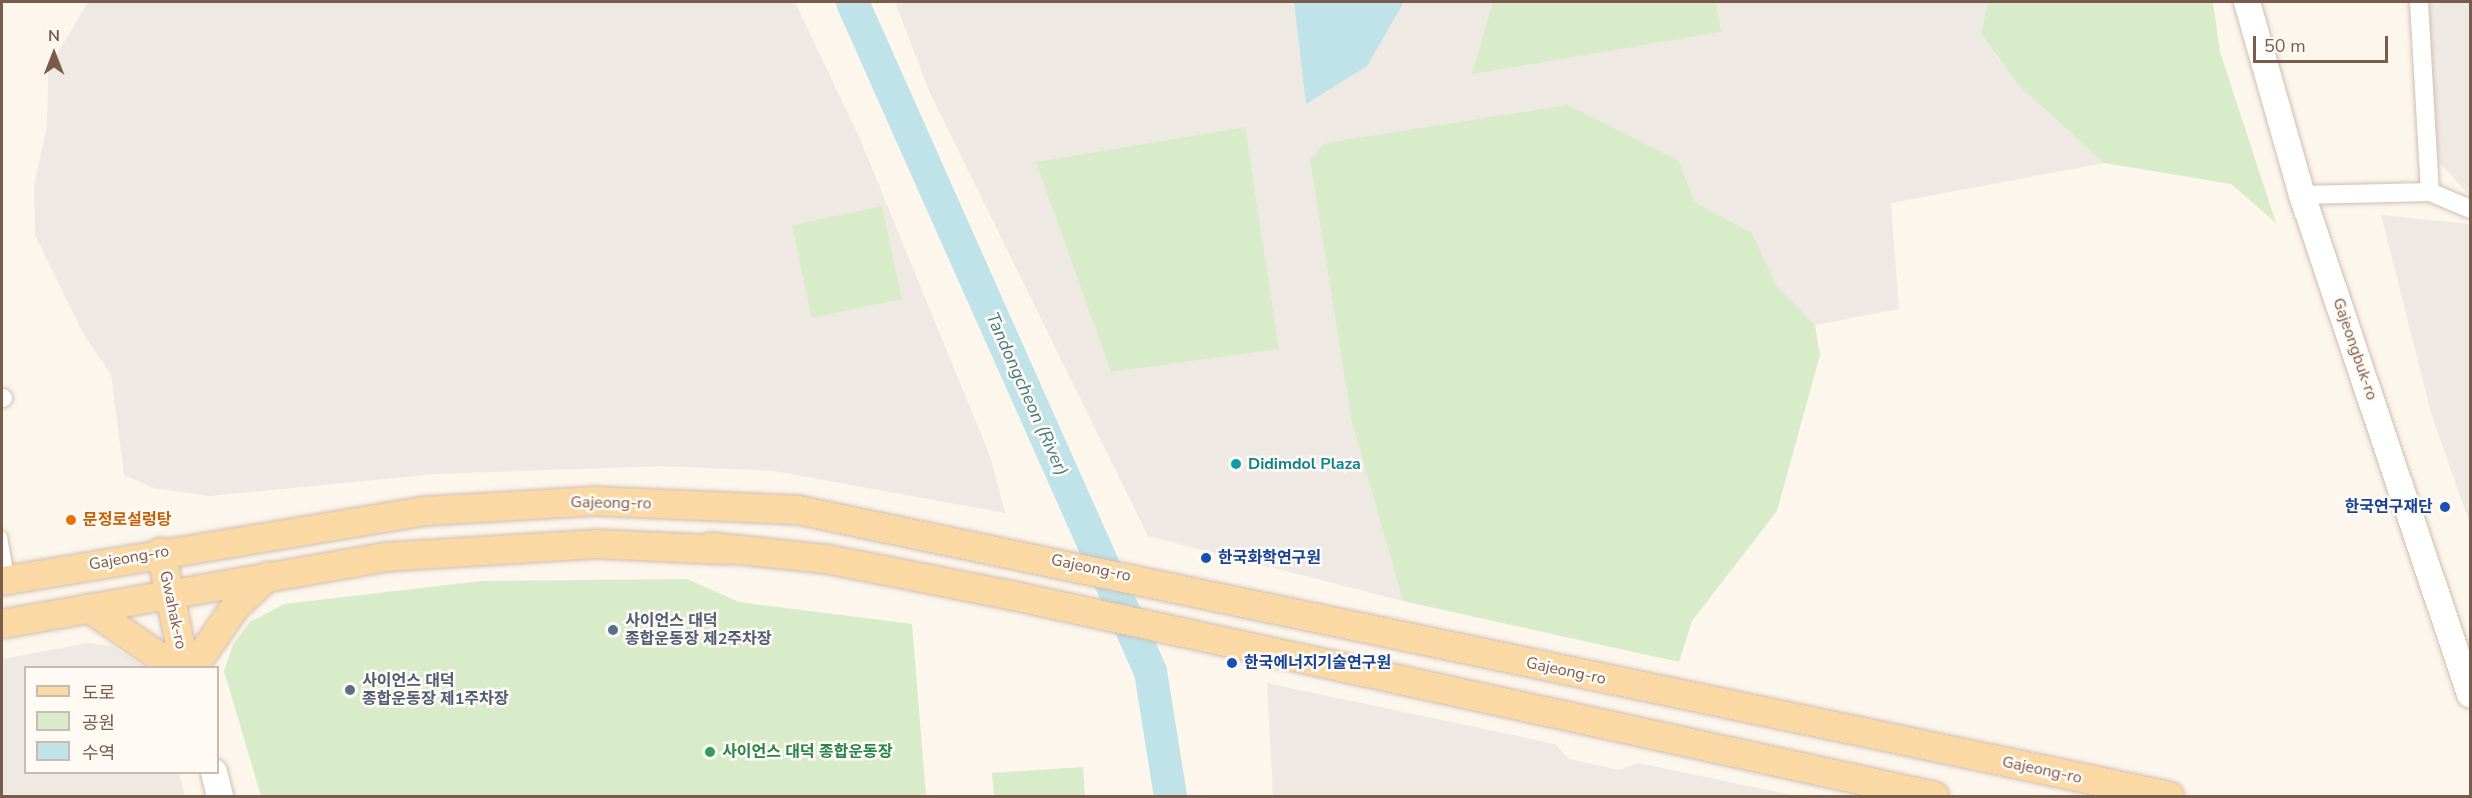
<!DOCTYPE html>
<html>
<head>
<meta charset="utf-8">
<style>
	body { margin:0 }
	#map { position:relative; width:2472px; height:798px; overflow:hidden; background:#fdf6ec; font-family:"Nunito Sans","Noto Sans KR",sans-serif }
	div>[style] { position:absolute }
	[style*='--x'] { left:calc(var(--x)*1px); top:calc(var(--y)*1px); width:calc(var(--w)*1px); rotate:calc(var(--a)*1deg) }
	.industrial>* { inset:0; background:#efe9e4 }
	.green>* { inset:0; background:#d8ecc9; transform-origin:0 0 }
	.water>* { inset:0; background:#bfe3e8 }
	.river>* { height:33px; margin:-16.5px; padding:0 16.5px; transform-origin:16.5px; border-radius:16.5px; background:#bfe3e8 }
	.roads { filter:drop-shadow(0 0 2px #d1beb0) drop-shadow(0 0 2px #d1beb0) }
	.service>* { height:9px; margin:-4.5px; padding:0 4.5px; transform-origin:4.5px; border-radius:4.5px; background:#fff }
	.minor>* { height:18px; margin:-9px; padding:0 9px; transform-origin:9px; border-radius:9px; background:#fff }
	.secondary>* { height:26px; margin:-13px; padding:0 13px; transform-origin:13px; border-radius:13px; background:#fff }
	.primary>* { height:28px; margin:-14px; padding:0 14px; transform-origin:14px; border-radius:14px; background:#fbd9a5 }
	.dots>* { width:16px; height:16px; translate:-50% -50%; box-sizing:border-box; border:3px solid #fffaf3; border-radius:50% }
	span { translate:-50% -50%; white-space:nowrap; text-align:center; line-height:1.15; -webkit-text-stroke:5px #fffaf3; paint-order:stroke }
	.street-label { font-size:16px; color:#7a5c4d }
	.culture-label { font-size:16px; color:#0d838f; font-weight:700 }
	.left { translate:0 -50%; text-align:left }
	.transit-label { font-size:16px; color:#164399; font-weight:700 }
	.right { translate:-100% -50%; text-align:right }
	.food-label { font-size:16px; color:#c56008; font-weight:700 }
	.service-label { font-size:16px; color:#4e5e75; font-weight:700 }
	.leisure-label { font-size:16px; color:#27864d; font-weight:700 }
	.water-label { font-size:18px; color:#437c86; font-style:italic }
	.frame { position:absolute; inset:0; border:3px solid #7a5c4d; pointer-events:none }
	.legend { position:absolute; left:24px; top:666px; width:195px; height:108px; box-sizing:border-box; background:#fffaf3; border:2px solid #cabbb1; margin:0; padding:8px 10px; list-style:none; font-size:18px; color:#7a5c4d }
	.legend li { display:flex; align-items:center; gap:12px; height:30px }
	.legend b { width:30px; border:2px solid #cabbb1 }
	.north { position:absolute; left:24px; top:24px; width:60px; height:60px; -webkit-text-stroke:4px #fffaf3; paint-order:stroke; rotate:0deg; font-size:16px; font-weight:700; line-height:24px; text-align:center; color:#7a5c4d }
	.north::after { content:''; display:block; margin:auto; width:21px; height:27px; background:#7a5c4d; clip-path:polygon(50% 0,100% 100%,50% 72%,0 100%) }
	.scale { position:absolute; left:2253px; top:36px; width:135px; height:27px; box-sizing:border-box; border:3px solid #7a5c4d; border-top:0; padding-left:8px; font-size:18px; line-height:21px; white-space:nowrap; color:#7a5c4d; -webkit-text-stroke:4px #fffaf3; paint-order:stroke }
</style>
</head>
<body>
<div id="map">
	<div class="industrial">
		<div style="clip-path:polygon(88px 2px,795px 2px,860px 139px,990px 456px,1005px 513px,774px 471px,661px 466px,436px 474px,209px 496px,154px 488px,124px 475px,111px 374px,84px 335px,35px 235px,34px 185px,47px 126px,48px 69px)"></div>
		<div style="clip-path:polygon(895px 2px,1988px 2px,1981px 35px,2019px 86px,2104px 163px,1891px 203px,1899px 309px,1815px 325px,1777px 286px,1752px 233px,1695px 202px,1679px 161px,1352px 423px,1403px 601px,1148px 536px,930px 93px)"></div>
		<div style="clip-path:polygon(2425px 2px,2470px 2px,2470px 196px,2438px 161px)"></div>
		<div style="clip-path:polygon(2381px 215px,2470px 224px,2470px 524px,2432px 416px)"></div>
		<div style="clip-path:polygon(88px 643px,112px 646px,144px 667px,26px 668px,26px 772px,179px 773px,185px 796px,2px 796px,2px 659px)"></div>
		<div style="clip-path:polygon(1267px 683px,1555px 744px,1569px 759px,1619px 770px,1638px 763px,1797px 796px,1273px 796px)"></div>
	</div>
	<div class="green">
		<div style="clip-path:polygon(1493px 2px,1716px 2px,1721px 32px,1472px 74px)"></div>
		<div style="clip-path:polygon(1988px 2px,2213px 2px,2220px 52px,2276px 223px,2231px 184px,2104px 163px,2019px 86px,1981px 34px)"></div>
		<div style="clip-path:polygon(1568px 105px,1679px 161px,1695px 202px,1752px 233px,1777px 286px,1815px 325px,1820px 355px,1777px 511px,1692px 621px,1679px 662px,1403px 601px,1352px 423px,1310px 160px,1325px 143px)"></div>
		<div style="clip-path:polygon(1245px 127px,1279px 349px,1111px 372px,1036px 162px)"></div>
		<div style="left:882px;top:206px;width:95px;height:92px;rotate:78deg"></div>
		<div style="clip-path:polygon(687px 579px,739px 602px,912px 624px,926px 796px,261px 796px,224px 671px,233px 644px,250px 622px,284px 604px,481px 581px)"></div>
		<div style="clip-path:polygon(1083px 767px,1085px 796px,994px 796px,992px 773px)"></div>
	</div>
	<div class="water">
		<div style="clip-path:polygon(1294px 2px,1404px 2px,1367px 66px,1306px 104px)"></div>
	</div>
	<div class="river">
		<div style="--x:852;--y:2;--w:732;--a:65.99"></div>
		<div style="--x:1150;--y:671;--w:127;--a:80.9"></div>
	</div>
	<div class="roads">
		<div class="service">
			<div style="--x:2;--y:536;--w:42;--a:80.3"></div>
		</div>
		<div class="minor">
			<div style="--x:2419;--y:2;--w:190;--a:86.7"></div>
			<div style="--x:2302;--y:195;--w:128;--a:-1.3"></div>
			<div style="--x:2430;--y:192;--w:43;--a:23"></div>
			<div style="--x:2;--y:398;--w:1;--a:0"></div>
		</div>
		<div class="secondary">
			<div style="--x:2247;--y:2;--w:201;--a:74.1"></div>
			<div style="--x:2302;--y:195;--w:527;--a:71.39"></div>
			<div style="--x:214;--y:772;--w:25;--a:76"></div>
		</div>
		<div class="primary">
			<div style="--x:161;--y:552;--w:118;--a:78.3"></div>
			<div style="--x:2;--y:581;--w:431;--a:-9.4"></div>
			<div style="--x:427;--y:511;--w:166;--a:-3.4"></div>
			<div style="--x:593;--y:501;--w:205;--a:2.5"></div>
			<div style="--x:798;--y:510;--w:1401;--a:11.78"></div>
			<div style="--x:89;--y:608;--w:106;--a:34.6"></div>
			<div style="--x:2;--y:624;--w:389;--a:-9.9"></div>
			<div style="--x:385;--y:557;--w:211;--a:-3.5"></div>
			<div style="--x:596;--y:544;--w:129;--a:2.7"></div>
			<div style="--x:725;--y:550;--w:14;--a:-168"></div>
			<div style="--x:711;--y:547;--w:116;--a:6"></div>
			<div style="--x:826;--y:559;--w:187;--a:11.1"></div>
			<div style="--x:1010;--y:595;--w:946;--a:12.27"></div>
			<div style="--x:193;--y:668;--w:74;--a:-55.5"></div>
			<div style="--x:235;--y:607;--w:45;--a:-43.2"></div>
		</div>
	</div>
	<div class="dots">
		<div style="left:1236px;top:464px;background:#0f9aa8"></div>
		<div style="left:2445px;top:507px;background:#1a4fb4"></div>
		<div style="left:71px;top:520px;background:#e8710a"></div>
		<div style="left:1206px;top:558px;background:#1a4fb4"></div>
		<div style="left:613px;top:630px;background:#5c6f8a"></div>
		<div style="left:1232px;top:663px;background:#1a4fb4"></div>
		<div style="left:350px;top:690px;background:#5c6f8a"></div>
		<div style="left:710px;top:752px;background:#2e9e5b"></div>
	</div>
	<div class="street-label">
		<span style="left:2355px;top:349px;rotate:71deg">Gajeongbuk-ro</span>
		<span style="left:611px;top:503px;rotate:1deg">Gajeong-ro</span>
		<span style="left:129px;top:558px;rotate:-10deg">Gajeong-ro</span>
		<span style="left:1091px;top:568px;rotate:12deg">Gajeong-ro</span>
		<span style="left:173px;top:610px;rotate:78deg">Gwahak-ro</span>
		<span style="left:1566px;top:671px;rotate:12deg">Gajeong-ro</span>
		<span style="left:2042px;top:770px;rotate:12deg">Gajeong-ro</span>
	</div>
	<div class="culture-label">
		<span class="left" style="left:1248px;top:464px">Didimdol Plaza</span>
	</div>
	<div class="transit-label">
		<span class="right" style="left:2433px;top:507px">한국연구재단</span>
		<span class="left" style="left:1218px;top:558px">한국화학연구원</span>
		<span class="left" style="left:1244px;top:663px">한국에너지기술연구원</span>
	</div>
	<div class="food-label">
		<span class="left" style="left:83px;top:520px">문정로설렁탕</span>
	</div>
	<div class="service-label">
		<span class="left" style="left:625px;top:630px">사이언스 대덕<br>종합운동장 제2주차장</span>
		<span class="left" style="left:362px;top:690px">사이언스 대덕<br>종합운동장 제1주차장</span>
	</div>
	<div class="leisure-label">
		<span class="left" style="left:722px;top:752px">사이언스 대덕 종합운동장</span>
	</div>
	<div class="water-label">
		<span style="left:1027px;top:394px;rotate:66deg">Tandongcheon (River)</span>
	</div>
	<div class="frame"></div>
	<ul class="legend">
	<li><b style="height:8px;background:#fbd9a5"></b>도로</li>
	<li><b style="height:16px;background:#d8ecc9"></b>공원</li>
	<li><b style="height:16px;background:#bfe3e8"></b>수역</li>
	</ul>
	<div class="north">N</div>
	<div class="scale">50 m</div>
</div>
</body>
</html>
